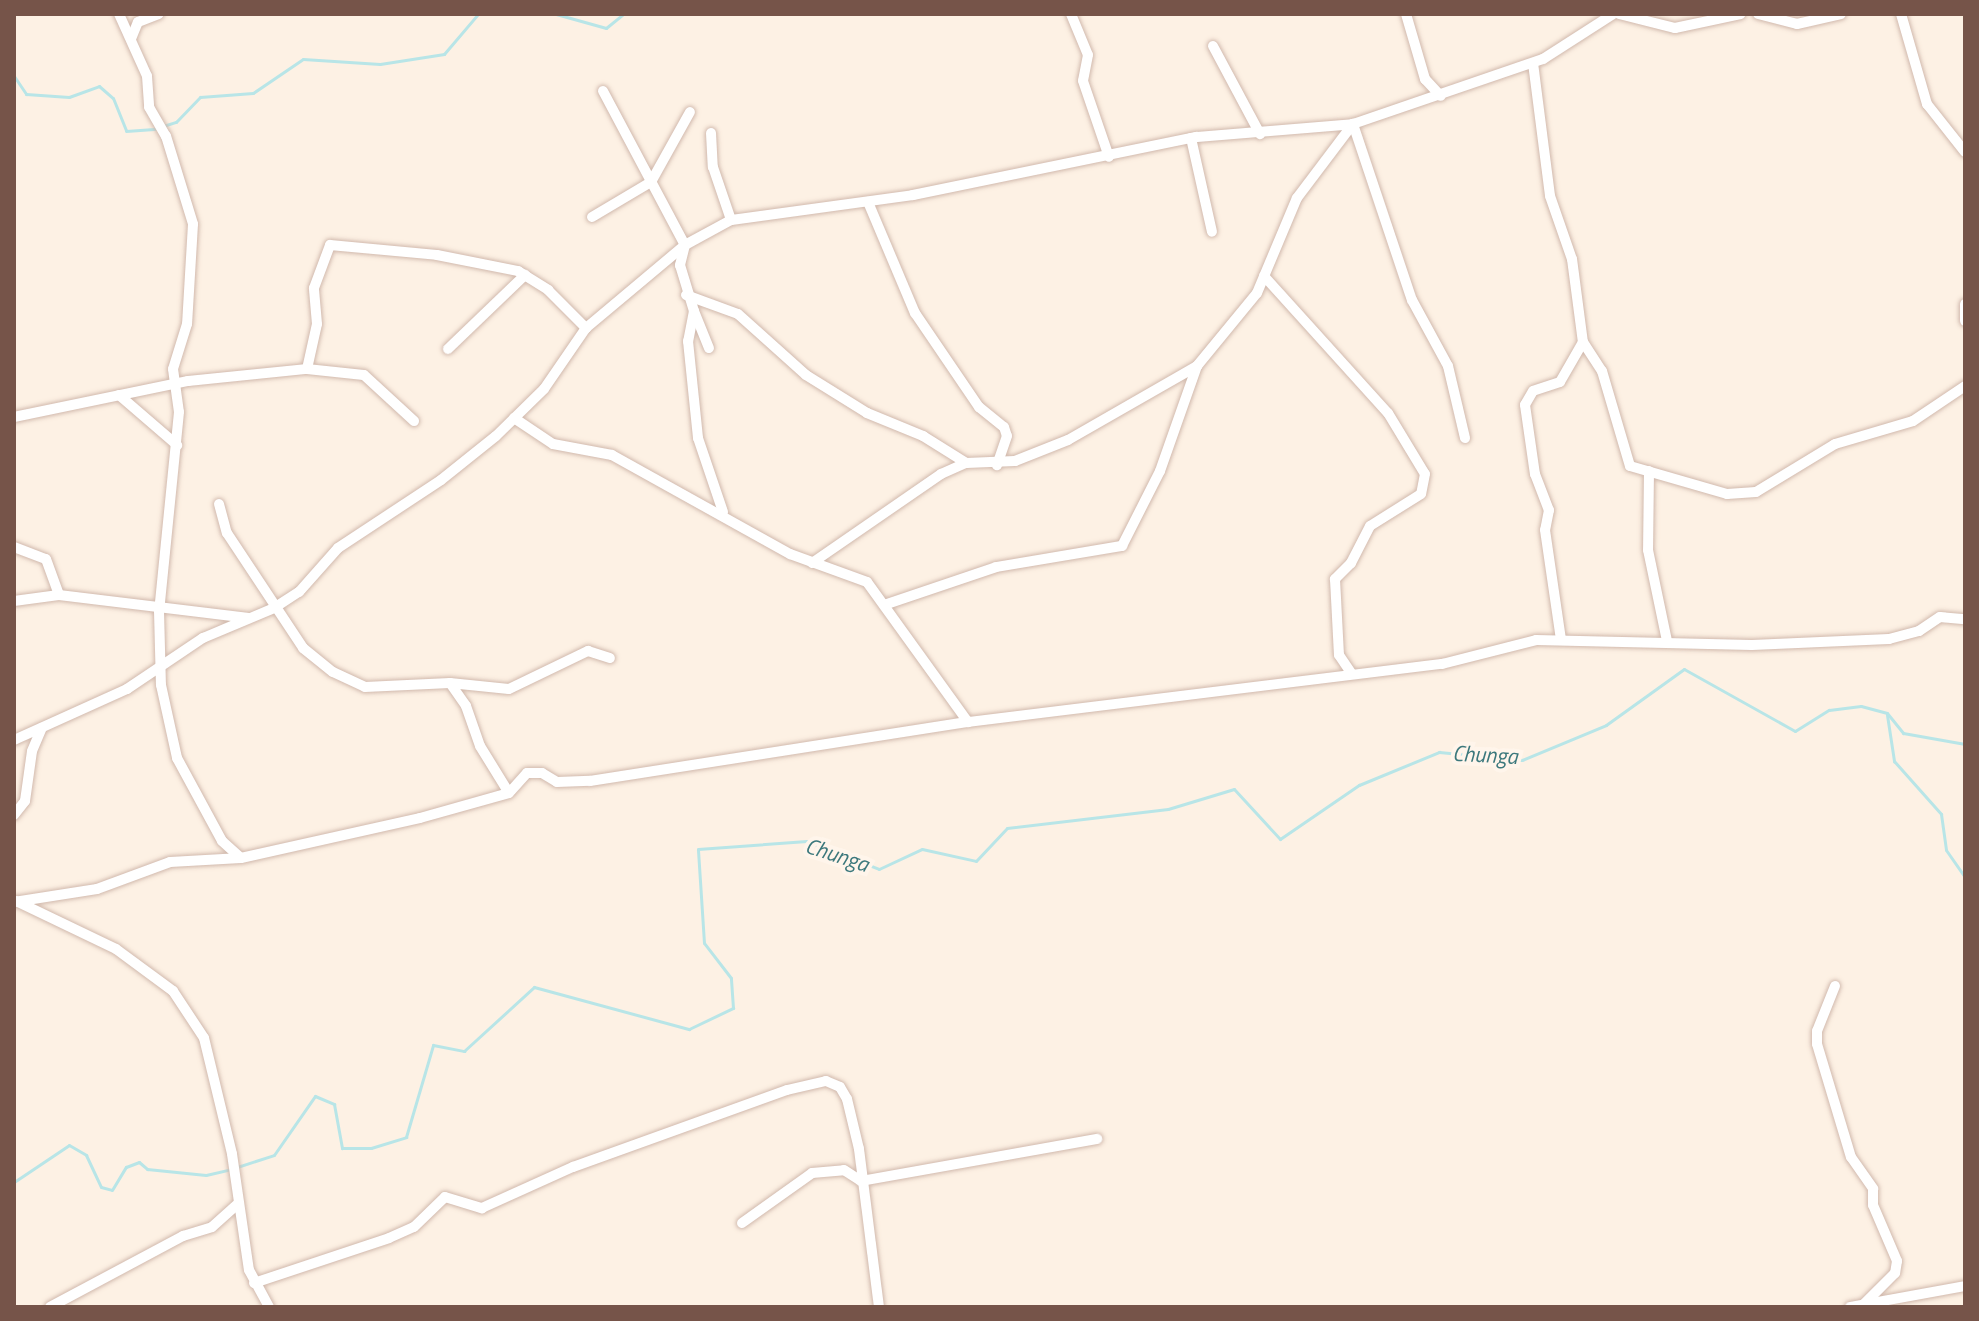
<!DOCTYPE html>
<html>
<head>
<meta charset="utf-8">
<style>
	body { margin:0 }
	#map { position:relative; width:1979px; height:1321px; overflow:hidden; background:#fdf1e4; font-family:"Titillium Web",sans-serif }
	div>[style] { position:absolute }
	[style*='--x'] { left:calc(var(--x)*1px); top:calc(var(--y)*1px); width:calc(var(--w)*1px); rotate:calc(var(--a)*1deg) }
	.stream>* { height:3px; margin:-1.5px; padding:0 1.5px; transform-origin:1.5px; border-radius:1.5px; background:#b8e5e7 }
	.roads { filter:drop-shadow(0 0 2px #d1b9ad) drop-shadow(0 0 2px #d1b9ad) }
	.minor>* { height:10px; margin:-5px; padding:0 5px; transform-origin:5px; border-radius:5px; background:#fff }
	span { translate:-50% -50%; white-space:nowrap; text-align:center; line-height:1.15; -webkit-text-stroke:8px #fff5eb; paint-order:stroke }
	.water-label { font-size:22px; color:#3c787c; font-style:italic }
	.frame { position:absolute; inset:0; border:16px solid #765449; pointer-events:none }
</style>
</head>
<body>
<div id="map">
	<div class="stream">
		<div style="--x:556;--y:14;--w:52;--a:15.6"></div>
		<div style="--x:606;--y:28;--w:22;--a:-39"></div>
		<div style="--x:14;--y:76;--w:22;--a:56"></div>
		<div style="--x:26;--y:94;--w:43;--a:4"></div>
		<div style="--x:69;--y:97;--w:32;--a:-20"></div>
		<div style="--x:99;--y:86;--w:18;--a:41"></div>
		<div style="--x:113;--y:98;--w:35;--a:68"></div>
		<div style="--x:126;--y:131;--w:28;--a:-4"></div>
		<div style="--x:154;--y:129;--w:23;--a:-18"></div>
		<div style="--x:176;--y:122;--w:35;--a:-46"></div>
		<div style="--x:200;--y:97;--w:53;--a:-4.3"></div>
		<div style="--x:253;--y:93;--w:60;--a:-34.2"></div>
		<div style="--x:303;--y:59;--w:77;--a:3.7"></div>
		<div style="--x:380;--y:64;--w:65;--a:-8.9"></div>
		<div style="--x:444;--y:54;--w:52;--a:-49.6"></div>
		<div style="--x:1887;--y:715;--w:47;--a:81.3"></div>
		<div style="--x:1894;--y:761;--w:71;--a:48.4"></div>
		<div style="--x:1941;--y:814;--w:36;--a:82"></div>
		<div style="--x:1946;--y:850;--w:33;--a:55"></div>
		<div style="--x:14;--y:1182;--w:66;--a:-33.9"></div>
		<div style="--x:69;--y:1145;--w:20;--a:30"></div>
		<div style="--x:86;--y:1155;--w:35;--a:65"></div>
		<div style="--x:101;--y:1187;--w:11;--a:15"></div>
		<div style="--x:112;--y:1190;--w:27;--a:-59"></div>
		<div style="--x:126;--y:1167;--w:14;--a:-21"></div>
		<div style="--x:139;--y:1162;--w:11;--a:41"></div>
		<div style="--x:147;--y:1169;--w:59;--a:5.8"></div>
		<div style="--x:206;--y:1175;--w:26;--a:-13"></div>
		<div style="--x:231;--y:1169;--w:45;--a:-18"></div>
		<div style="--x:274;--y:1155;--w:72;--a:-55.2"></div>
		<div style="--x:315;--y:1096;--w:21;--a:23"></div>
		<div style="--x:334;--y:1104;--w:45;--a:79.7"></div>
		<div style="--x:342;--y:1148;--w:29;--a:0"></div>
		<div style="--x:371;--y:1148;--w:37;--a:-17"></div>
		<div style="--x:406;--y:1137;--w:96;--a:-73.6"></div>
		<div style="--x:433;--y:1045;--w:32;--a:11"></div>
		<div style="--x:464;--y:1051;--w:95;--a:-42.4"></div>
		<div style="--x:534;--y:987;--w:161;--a:15.2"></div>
		<div style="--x:689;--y:1029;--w:49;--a:-25.5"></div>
		<div style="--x:733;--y:1008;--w:30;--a:-94"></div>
		<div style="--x:731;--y:978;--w:44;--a:-127.6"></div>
		<div style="--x:704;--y:943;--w:94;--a:-93.7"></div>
		<div style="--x:698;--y:849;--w:109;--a:-4.2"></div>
		<div style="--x:807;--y:841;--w:77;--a:21.3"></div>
		<div style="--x:879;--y:869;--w:47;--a:-24.9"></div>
		<div style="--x:922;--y:849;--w:55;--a:12.5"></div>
		<div style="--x:976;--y:861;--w:45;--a:-46.8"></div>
		<div style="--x:1007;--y:828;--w:162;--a:-6.7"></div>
		<div style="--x:1168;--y:809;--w:69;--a:-16.9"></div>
		<div style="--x:1234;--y:789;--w:68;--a:47.4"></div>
		<div style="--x:1280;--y:839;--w:96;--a:-34.4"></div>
		<div style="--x:1359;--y:785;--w:87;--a:-22.4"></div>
		<div style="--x:1439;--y:752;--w:83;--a:5.5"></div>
		<div style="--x:1522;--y:760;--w:91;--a:-22.6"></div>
		<div style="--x:1606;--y:725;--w:96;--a:-35.7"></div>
		<div style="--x:1684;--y:669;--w:127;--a:29.2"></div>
		<div style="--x:1795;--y:731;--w:40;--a:-32"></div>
		<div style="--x:1829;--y:710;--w:32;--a:-7"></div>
		<div style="--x:1861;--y:706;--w:27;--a:15"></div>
		<div style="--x:1887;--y:713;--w:26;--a:51"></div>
		<div style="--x:1903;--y:733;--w:63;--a:10.1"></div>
	</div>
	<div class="roads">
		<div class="minor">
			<div style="--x:119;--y:14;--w:68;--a:65.7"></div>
			<div style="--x:147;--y:76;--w:31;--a:86"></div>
			<div style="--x:149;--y:107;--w:34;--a:60"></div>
			<div style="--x:166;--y:136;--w:92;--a:72.9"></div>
			<div style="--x:193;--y:224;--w:100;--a:93.4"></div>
			<div style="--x:187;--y:324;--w:47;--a:107.3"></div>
			<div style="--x:173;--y:369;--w:43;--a:82.1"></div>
			<div style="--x:179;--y:412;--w:200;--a:95.7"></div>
			<div style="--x:159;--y:611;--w:74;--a:88.5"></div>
			<div style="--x:161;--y:685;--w:75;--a:77.6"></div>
			<div style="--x:177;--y:758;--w:94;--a:61.5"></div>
			<div style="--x:222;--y:841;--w:25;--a:42"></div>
			<div style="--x:1071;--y:14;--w:44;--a:67.5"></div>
			<div style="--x:1088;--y:55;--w:26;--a:101"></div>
			<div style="--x:1083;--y:81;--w:80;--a:71.1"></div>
			<div style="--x:1406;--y:14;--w:68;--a:73.7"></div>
			<div style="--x:1425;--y:79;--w:23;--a:47"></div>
			<div style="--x:1619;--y:14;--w:58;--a:14"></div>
			<div style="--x:1675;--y:28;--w:67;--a:-12"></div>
			<div style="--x:1758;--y:14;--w:40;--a:14.4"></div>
			<div style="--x:1797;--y:24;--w:45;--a:-12.8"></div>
			<div style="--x:1901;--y:14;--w:94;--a:73.9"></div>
			<div style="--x:1927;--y:104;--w:61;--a:51.6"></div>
			<div style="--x:131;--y:39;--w:18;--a:-68"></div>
			<div style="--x:138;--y:22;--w:22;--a:-21"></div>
			<div style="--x:1213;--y:46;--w:100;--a:61.9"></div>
			<div style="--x:1533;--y:63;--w:134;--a:82.7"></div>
			<div style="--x:1550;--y:196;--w:67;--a:70.8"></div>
			<div style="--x:1572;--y:259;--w:84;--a:82.5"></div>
			<div style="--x:1583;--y:342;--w:46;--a:119.9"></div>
			<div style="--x:1560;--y:382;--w:28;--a:162"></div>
			<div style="--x:1533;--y:391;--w:16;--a:120"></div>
			<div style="--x:1525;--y:405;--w:70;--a:81.8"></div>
			<div style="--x:1535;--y:474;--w:39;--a:69"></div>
			<div style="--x:1549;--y:510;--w:20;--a:101"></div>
			<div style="--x:1545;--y:530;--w:111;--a:81.7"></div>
			<div style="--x:603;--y:91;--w:174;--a:62"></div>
			<div style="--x:685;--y:245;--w:21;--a:104"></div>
			<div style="--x:680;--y:265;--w:48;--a:73.1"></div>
			<div style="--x:694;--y:311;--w:31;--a:101"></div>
			<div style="--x:688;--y:341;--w:98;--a:84.1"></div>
			<div style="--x:698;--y:438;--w:78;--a:71.3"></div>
			<div style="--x:1353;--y:124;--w:186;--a:71.5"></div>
			<div style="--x:1412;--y:300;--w:75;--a:61.4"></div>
			<div style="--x:1448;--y:366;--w:74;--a:76.7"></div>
			<div style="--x:711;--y:133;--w:34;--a:87"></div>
			<div style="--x:713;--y:167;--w:56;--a:71.2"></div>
			<div style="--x:1191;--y:138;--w:96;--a:77.4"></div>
			<div style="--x:868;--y:202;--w:121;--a:67.1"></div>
			<div style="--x:915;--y:313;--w:114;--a:55.8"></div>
			<div style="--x:979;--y:407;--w:32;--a:39"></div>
			<div style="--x:1004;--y:427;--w:9;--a:72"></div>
			<div style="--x:1007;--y:436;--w:31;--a:109"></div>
			<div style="--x:592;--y:217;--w:69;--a:-30.7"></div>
			<div style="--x:651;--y:182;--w:80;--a:-60.9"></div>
			<div style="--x:1264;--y:276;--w:185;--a:47.9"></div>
			<div style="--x:1388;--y:413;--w:71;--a:58.8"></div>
			<div style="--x:1425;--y:474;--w:20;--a:101"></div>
			<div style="--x:1421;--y:494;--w:60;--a:147.9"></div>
			<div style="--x:1370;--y:526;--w:42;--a:117.2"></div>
			<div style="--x:1351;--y:563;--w:23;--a:135"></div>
			<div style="--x:1335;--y:579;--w:76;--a:87"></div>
			<div style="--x:1339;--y:655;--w:23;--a:56"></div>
			<div style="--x:686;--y:295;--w:55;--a:20.1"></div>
			<div style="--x:738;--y:314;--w:91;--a:41.9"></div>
			<div style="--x:806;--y:375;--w:72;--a:31.9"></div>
			<div style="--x:867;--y:413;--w:61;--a:22.3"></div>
			<div style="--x:923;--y:436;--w:51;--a:32.1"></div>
			<div style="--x:1965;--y:304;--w:17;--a:90"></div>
			<div style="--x:694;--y:311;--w:40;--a:68"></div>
			<div style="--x:1583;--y:342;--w:35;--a:57"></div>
			<div style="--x:1602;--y:371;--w:99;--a:73.6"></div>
			<div style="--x:1630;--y:466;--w:101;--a:16.1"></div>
			<div style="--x:1727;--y:494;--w:29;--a:-4"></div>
			<div style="--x:1756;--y:492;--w:92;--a:-31.3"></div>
			<div style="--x:1835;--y:444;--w:81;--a:-16.4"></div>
			<div style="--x:1913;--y:421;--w:63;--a:-33.9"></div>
			<div style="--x:448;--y:349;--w:107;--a:-43.9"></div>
			<div style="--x:307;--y:369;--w:46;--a:-77.5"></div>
			<div style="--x:317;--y:324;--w:36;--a:-95"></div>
			<div style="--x:314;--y:288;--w:46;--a:-69.6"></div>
			<div style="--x:330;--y:245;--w:107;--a:5.3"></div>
			<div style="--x:437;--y:255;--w:83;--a:11.2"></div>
			<div style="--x:518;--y:271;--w:36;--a:32"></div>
			<div style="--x:548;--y:290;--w:54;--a:45"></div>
			<div style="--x:119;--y:395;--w:77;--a:40.8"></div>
			<div style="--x:14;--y:417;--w:178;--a:-11.7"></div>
			<div style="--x:188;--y:381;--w:120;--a:-5.8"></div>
			<div style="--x:307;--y:369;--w:57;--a:6"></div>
			<div style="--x:364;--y:375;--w:68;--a:42.6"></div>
			<div style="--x:514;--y:418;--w:47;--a:33.7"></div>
			<div style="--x:553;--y:444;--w:60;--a:10.6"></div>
			<div style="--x:612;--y:455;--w:204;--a:29.1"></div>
			<div style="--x:790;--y:554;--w:82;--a:20"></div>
			<div style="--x:867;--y:582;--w:173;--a:54.2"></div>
			<div style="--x:1649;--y:471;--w:79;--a:90.7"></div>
			<div style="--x:1648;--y:550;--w:93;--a:78.2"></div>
			<div style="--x:219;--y:504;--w:30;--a:75"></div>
			<div style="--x:227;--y:533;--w:138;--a:56.5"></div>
			<div style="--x:303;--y:648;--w:38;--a:39"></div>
			<div style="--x:333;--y:672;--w:35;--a:25"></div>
			<div style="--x:365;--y:687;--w:85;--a:-2.7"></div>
			<div style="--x:450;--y:683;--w:28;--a:55"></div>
			<div style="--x:466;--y:706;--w:42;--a:70.7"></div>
			<div style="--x:480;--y:746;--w:55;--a:58.3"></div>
			<div style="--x:14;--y:547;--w:34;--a:21"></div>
			<div style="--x:46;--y:559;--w:38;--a:70"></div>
			<div style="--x:59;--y:595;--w:191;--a:6.9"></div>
			<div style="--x:812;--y:563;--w:157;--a:-34.6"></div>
			<div style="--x:941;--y:474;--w:27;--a:-24"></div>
			<div style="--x:966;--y:463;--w:49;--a:-2.3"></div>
			<div style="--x:1015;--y:461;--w:57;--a:-21.6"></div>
			<div style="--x:1068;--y:440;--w:149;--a:-29.8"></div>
			<div style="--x:14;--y:601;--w:45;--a:-7.6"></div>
			<div style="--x:884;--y:605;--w:118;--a:-18.7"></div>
			<div style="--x:996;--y:567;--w:128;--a:-9.5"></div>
			<div style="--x:1122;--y:546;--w:84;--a:-63.1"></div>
			<div style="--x:1160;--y:471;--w:111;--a:-70.6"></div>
			<div style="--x:1197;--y:366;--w:94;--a:-50.6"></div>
			<div style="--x:1257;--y:293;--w:103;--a:-67.2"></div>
			<div style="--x:1297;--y:198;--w:93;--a:-52.9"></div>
			<div style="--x:450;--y:683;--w:59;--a:5.8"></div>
			<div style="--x:509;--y:689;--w:88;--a:-25.7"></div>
			<div style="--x:588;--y:651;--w:23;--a:18"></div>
			<div style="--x:14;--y:740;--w:124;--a:-24.3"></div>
			<div style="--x:127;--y:689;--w:92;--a:-33.9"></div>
			<div style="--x:203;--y:638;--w:77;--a:-22.9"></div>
			<div style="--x:274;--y:608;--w:30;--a:-33"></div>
			<div style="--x:299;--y:592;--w:59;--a:-48.4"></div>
			<div style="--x:338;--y:548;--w:123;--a:-33.4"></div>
			<div style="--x:441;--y:480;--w:70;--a:-38.7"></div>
			<div style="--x:496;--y:436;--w:67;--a:-44.4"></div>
			<div style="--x:544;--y:389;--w:74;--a:-55.5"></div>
			<div style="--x:586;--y:328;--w:129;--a:-40"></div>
			<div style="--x:685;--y:245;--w:52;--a:-28.5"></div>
			<div style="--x:731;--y:220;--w:184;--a:-7.8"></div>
			<div style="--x:913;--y:195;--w:289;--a:-11.6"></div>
			<div style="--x:1196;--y:137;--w:158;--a:-4.7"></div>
			<div style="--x:1353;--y:124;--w:201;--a:-18.9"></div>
			<div style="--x:1543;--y:59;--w:83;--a:-32.7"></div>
			<div style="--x:14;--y:815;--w:18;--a:-52"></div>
			<div style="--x:25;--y:801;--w:50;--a:-82"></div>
			<div style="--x:32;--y:751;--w:25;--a:-67"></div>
			<div style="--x:16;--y:901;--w:111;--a:25.6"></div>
			<div style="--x:116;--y:949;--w:71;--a:36.4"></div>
			<div style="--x:173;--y:991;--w:56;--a:56.6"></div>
			<div style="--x:204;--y:1038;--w:119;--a:76.4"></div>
			<div style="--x:232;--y:1154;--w:117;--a:81.7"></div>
			<div style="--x:249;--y:1270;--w:42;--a:61.6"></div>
			<div style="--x:14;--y:902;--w:84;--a:-8.9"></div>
			<div style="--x:97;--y:889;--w:78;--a:-20.3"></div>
			<div style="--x:170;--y:862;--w:71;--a:-3.2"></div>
			<div style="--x:241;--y:858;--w:183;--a:-12.6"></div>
			<div style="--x:420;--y:818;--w:92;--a:-15.7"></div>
			<div style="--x:509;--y:793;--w:27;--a:-48"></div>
			<div style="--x:527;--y:773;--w:15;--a:0"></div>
			<div style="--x:542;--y:773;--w:17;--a:31"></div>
			<div style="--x:557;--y:782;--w:33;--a:-2"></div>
			<div style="--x:590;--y:781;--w:383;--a:-8.9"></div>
			<div style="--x:968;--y:722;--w:478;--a:-7"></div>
			<div style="--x:1442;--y:664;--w:97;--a:-14.3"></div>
			<div style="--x:1536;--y:640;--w:216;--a:1.3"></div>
			<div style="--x:1752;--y:645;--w:137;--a:-2.5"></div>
			<div style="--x:1889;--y:639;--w:31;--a:-15"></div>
			<div style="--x:1919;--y:631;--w:25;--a:-34"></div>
			<div style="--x:1940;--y:617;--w:25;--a:5"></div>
			<div style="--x:1835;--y:986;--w:48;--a:111.8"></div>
			<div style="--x:1817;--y:1031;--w:13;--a:90"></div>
			<div style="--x:1817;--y:1044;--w:118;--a:73.3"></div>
			<div style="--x:1851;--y:1157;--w:39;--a:55"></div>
			<div style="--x:1873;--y:1189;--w:16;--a:90"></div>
			<div style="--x:1873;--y:1205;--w:61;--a:66.8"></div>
			<div style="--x:1897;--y:1261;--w:12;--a:99"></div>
			<div style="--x:1895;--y:1273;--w:44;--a:135"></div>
			<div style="--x:742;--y:1223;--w:86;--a:-35.5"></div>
			<div style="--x:812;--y:1173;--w:32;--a:-5"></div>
			<div style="--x:844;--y:1170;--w:20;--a:33"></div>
			<div style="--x:861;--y:1181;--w:240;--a:-10.1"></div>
			<div style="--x:254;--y:1283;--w:142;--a:-18.4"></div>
			<div style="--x:389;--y:1238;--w:27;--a:-24"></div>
			<div style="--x:414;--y:1227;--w:43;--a:-44.1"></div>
			<div style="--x:445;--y:1197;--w:39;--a:17"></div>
			<div style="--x:482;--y:1208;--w:100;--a:-24.3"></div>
			<div style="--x:573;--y:1167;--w:227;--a:-19.8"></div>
			<div style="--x:787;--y:1090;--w:40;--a:-13"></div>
			<div style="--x:826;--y:1081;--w:15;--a:23"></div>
			<div style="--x:840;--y:1087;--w:14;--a:60"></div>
			<div style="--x:847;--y:1099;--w:51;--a:76.5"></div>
			<div style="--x:859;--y:1149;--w:159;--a:82.8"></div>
			<div style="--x:50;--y:1307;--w:151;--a:-28.1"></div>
			<div style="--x:183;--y:1236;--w:30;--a:-17"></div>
			<div style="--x:212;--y:1227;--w:36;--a:-42"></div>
			<div style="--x:1850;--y:1307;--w:117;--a:-10.3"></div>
		</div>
	</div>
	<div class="water-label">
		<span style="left:1485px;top:755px;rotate:3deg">Chunga</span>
		<span style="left:837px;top:855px;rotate:18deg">Chunga</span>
	</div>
	<div class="frame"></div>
</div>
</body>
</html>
